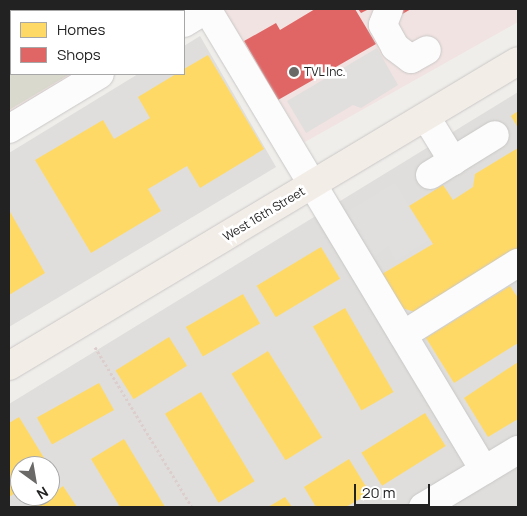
<!DOCTYPE html>
<html>
<head>
<meta charset="utf-8">
<style>
	body { margin:0 }
	#map { position:relative; width:527px; height:516px; overflow:hidden; background:#f0eeeb; font-family:Manrope,sans-serif }
	div>[style] { position:absolute }
	[style*='--x'] { left:calc(var(--x)*1px); top:calc(var(--y)*1px); width:calc(var(--w)*1px); rotate:calc(var(--a)*1deg) }
	.residential>* { inset:0; background:#dfdedc }
	.commercial>* { inset:0; background:#f1e3e1 }
	.construction>* { inset:0; background:#d9d9cd }
	.parking>* { inset:0; background:#e0dfde }
	.homes>* { inset:0; background:#ffd966; transform-origin:0 0 }
	.shops>* { inset:0; background:#e06666 }
	.path>* { height:3px; margin-top:-1.5px; transform-origin:0; background:repeating-linear-gradient(90deg,#dccecd 0 2.5px,transparent 0 5px) }
	.roads { filter:drop-shadow(0 0 1px #c9c8c7) drop-shadow(0 0 1px #c9c8c7) }
	.minor>* { height:28px; margin:-14px; padding:0 14px; transform-origin:14px; border-radius:14px; background:#fdfcfc }
	.major>* { height:28px; margin:-14px; padding:0 14px; transform-origin:14px; border-radius:14px; background:#f3ede7 }
	.dots>* { width:14px; height:14px; translate:-50% -50%; box-sizing:border-box; border:2px solid #fff; border-radius:50% }
	span { translate:-50% -50%; white-space:nowrap; text-align:center; line-height:1.15; -webkit-text-stroke:5px #fff; paint-order:stroke }
	.poi-label { font-size:12px; color:#222 }
	.left { translate:0 -50%; text-align:left }
	.street-label { font-size:12px; color:#222 }
	.frame { position:absolute; inset:0; border:10px solid #222; pointer-events:none }
	.legend { position:absolute; left:10px; top:10px; width:175px; height:65px; box-sizing:border-box; background:#fff; border:1px solid #a7a7a7; margin:0; padding:6px 9px; list-style:none; font-size:15px; color:#222 }
	.legend li { display:flex; align-items:center; gap:10px; height:25px }
	.legend b { width:25px; border:1px solid #a7a7a7 }
	.north { position:absolute; left:10px; top:456px; width:50px; height:50px; box-sizing:border-box; background:#fff; border:1px solid #a7a7a7; border-radius:50%; rotate:148deg; font-size:14px; font-weight:700; line-height:20px; text-align:center; color:#222 }
	.north::after { content:''; display:block; margin:auto; width:18px; height:22px; background:#6a6968; clip-path:polygon(50% 0,100% 100%,50% 72%,0 100%) }
	.scale { position:absolute; left:354px; top:484px; width:76px; height:22px; box-sizing:border-box; border:2px solid #222; border-top:0; padding-left:6px; font-size:15px; line-height:18px; white-space:nowrap; color:#222; -webkit-text-stroke:4px #fff; paint-order:stroke }
</style>
</head>
<body>
<div id="map">
	<div class="residential">
		<div style="clip-path:polygon(200px 36px,276px 167px,9px 327px,9px 153px,138px 74px,184px 74px,184px 46px)"></div>
		<div style="clip-path:polygon(evenodd,518px 92px,518px 507px,9px 507px,9px 404px,518px 92px,20px 466px,50px 466px,50px 496px,20px 496px,20px 466px)"></div>
	</div>
	<div class="commercial">
		<div style="clip-path:polygon(9px 9px,182px 9px,11px 11px,11px 74px,74px 74px,9px 113px)"></div>
		<div style="clip-path:polygon(222px 9px,518px 9px,518px 22px,305px 142px)"></div>
	</div>
	<div class="construction">
		<div style="clip-path:polygon(9px 9px,66px 11px,11px 11px,11px 74px,70px 74px,9px 110px)"></div>
	</div>
	<div class="parking">
		<div style="clip-path:polygon(377px 48px,398px 85px,361px 108px,353px 105px,306px 133px,287px 101px)"></div>
		<div style="clip-path:polygon(395px 183px,429px 240px,396px 260px,388px 246px,372px 259px,345px 213px)"></div>
	</div>
	<div class="homes">
		<div style="clip-path:polygon(208px 55px,264px 149px,200px 188px,187px 166px,148px 189px,161px 211px,91px 253px,35px 160px,103px 120px,114px 139px,150px 118px,138px 97px,176px 74px,184px 74px,184px 69px)"></div>
		<div style="clip-path:polygon(518px 111px,518px 128px,511px 116px)"></div>
		<div style="clip-path:polygon(518px 148px,518px 252px,418px 313px,402px 308px,382px 274px,433px 244px,409px 206px,443px 185px,453px 200px,473px 187px,475px 174px)"></div>
		<div style="clip-path:polygon(9px 210px,45px 273px,9px 295px)"></div>
		<div style="left:321px;top:247px;width:37px;height:75px;rotate:59deg"></div>
		<div style="clip-path:polygon(510px 286px,518px 298px,518px 343px,454px 383px,426px 338px)"></div>
		<div style="left:243px;top:294px;width:34px;height:66px;rotate:60deg"></div>
		<div style="left:345px;top:308px;width:97px;height:37px;rotate:60deg"></div>
		<div style="left:169px;top:337px;width:34px;height:63px;rotate:58deg"></div>
		<div style="left:268px;top:351px;width:102px;height:43px;rotate:58deg"></div>
		<div style="clip-path:polygon(518px 362px,518px 419px,488px 437px,464px 398px)"></div>
		<div style="left:99px;top:383px;width:31px;height:71px;rotate:61deg"></div>
		<div style="left:201px;top:392px;width:104px;height:42px;rotate:59deg"></div>
		<div style="left:425px;top:413px;width:39px;height:75px;rotate:58deg"></div>
		<div style="clip-path:polygon(19px 417px,49px 466px,20px 466px,20px 490px,9px 497px,9px 423px)"></div>
		<div style="clip-path:polygon(124px 439px,165px 507px,120px 507px,91px 459px)"></div>
		<div style="clip-path:polygon(349px 459px,370px 493px,346px 507px,316px 507px,304px 487px)"></div>
		<div style="clip-path:polygon(63px 486px,77px 507px,29px 507px,50px 496px)"></div>
		<div style="clip-path:polygon(285px 497px,292px 507px,268px 507px)"></div>
	</div>
	<div class="shops">
		<div style="clip-path:polygon(315px 9px,355px 9px,376px 44px,278px 100px,244px 41px,276px 23px,280px 30px)"></div>
		<div style="clip-path:polygon(358px 9px,369px 9px,361px 13px)"></div>
		<div style="clip-path:polygon(394px 9px,411px 9px,399px 16px)"></div>
	</div>
	<div class="path">
		<div style="--x:95;--y:347;--w:187;--a:58.8"></div>
	</div>
	<div class="roads">
		<div class="minor">
			<div style="--x:207;--y:9;--w:538;--a:59"></div>
			<div style="--x:389;--y:9;--w:17;--a:111"></div>
			<div style="--x:383;--y:25;--w:25;--a:61"></div>
			<div style="--x:395;--y:47;--w:20;--a:37"></div>
			<div style="--x:411;--y:59;--w:18;--a:-29"></div>
			<div style="--x:184;--y:23;--w:27;--a:-31"></div>
			<div style="--x:426;--y:117;--w:52;--a:58.5"></div>
			<div style="--x:9;--y:129;--w:106;--a:-31.1"></div>
			<div style="--x:430;--y:175;--w:76;--a:-31.6"></div>
			<div style="--x:403;--y:335;--w:136;--a:-32.1"></div>
			<div style="--x:423;--y:507;--w:111;--a:-31"></div>
		</div>
		<div class="major">
			<div style="--x:9;--y:366;--w:593;--a:-30.93"></div>
		</div>
	</div>
	<div class="dots">
		<div style="left:294px;top:72px;background:#6a6968"></div>
	</div>
	<div class="poi-label">
		<span class="left" style="left:304px;top:72px">TVL Inc.</span>
	</div>
	<div class="street-label">
		<span style="left:264px;top:214px;rotate:-31deg">West 16th Street</span>
	</div>
	<div class="frame"></div>
	<ul class="legend">
	<li><b style="height:14px;background:#ffd966"></b>Homes</li>
	<li><b style="height:14px;background:#e06666"></b>Shops</li>
	</ul>
	<div class="north">N</div>
	<div class="scale">20 m</div>
</div>
</body>
</html>
